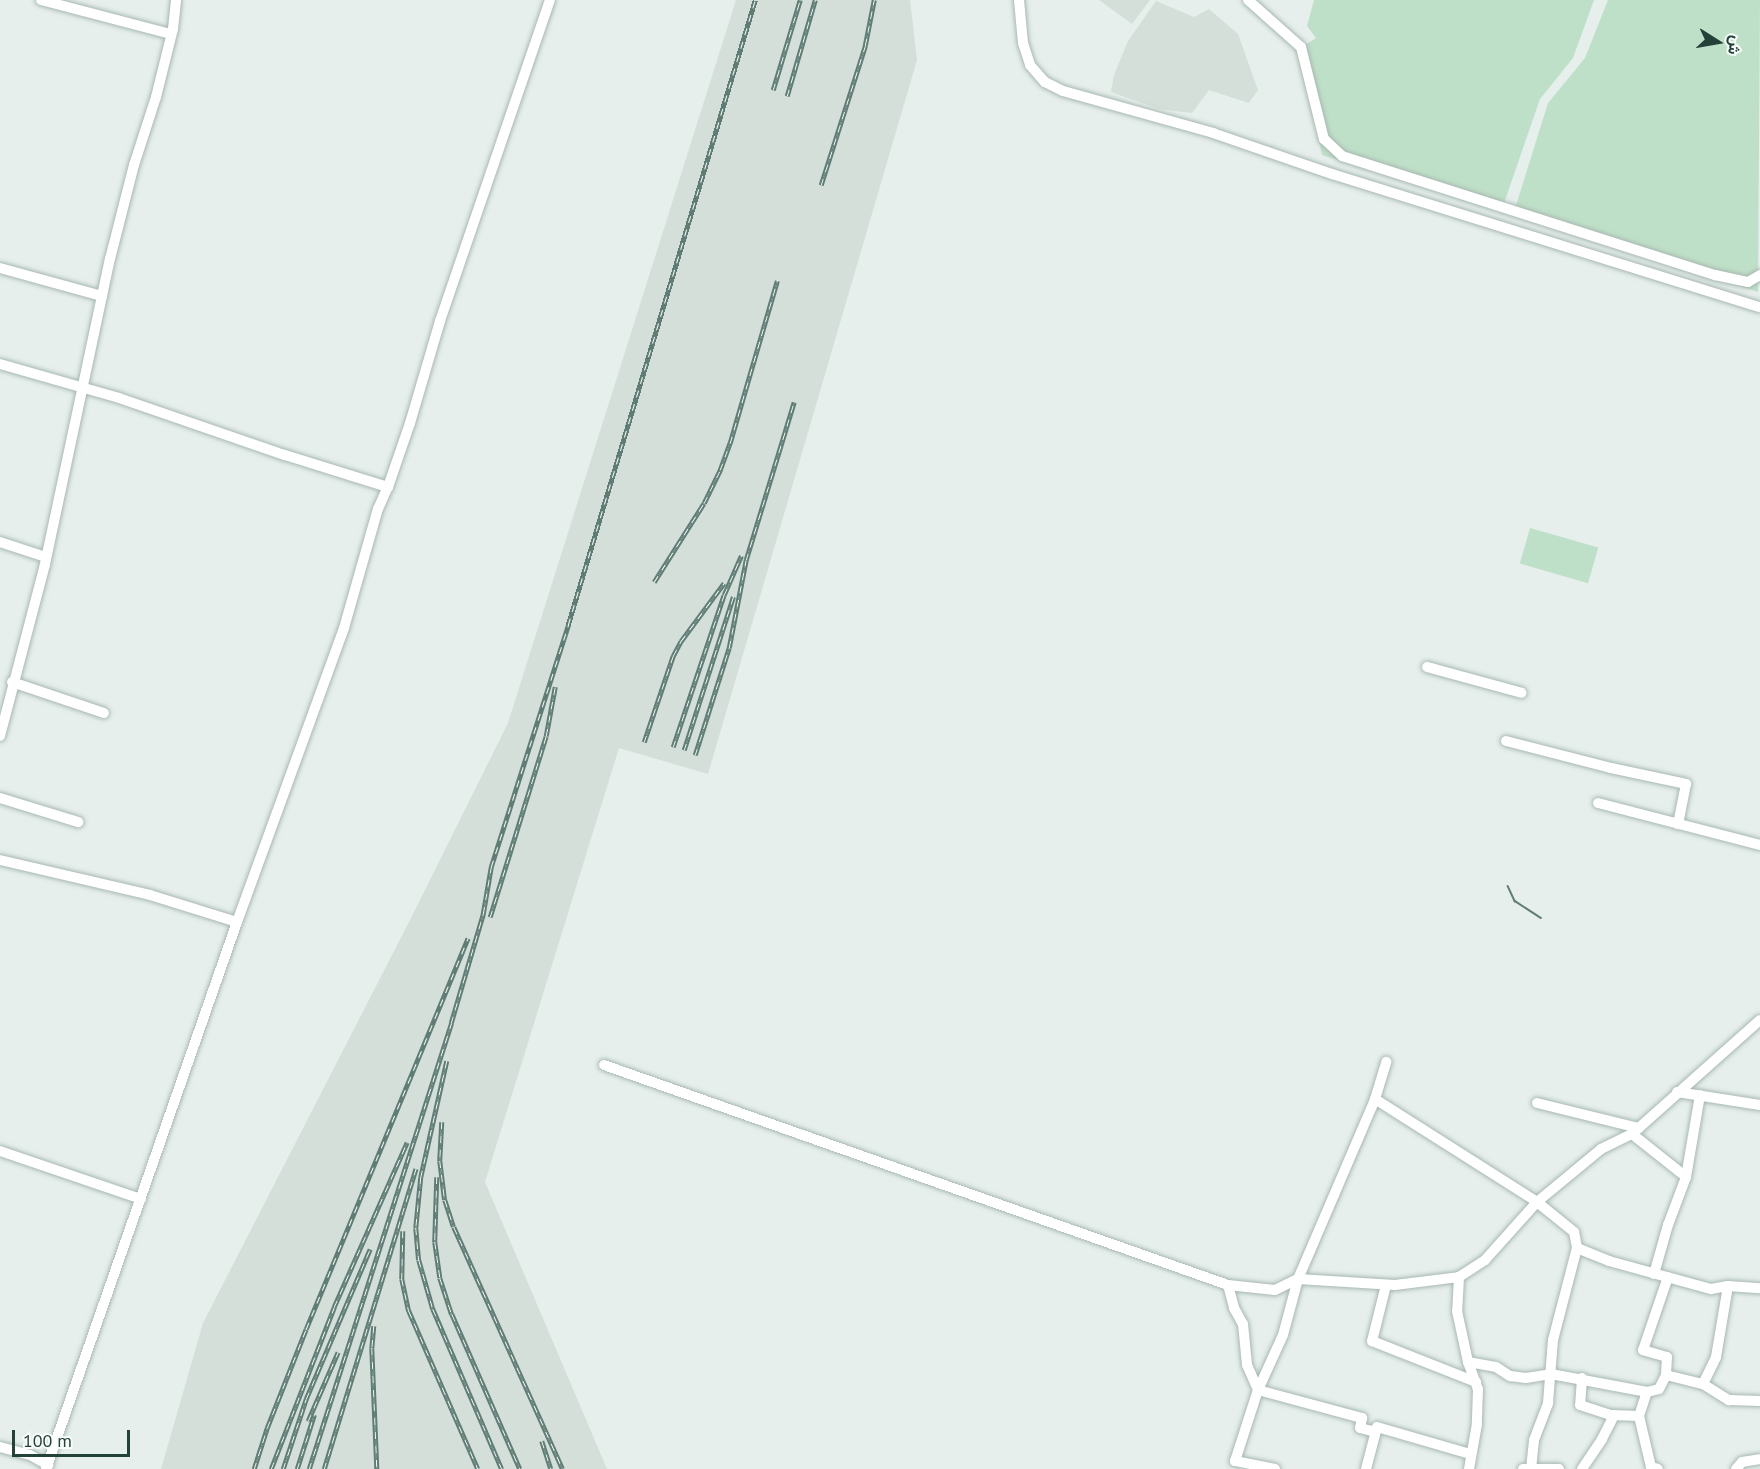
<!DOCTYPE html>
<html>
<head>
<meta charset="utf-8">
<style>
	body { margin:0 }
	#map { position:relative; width:1760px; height:1469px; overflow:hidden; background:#e6efeb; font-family:"PT Sans",Vazirmatn,sans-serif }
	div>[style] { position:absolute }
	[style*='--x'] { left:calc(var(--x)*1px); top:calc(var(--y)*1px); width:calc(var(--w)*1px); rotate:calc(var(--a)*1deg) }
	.built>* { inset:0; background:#d4dfda }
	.green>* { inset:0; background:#bfe0c8; transform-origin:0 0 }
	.roads { filter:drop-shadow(0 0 2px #a8b8b2) drop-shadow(0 0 2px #a8b8b2) }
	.minor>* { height:10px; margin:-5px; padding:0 5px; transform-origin:5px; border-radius:5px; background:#fff }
	.tram>* { height:1.5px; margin:-0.75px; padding:0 0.75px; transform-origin:0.75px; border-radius:0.75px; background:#5f7d75 }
	.rail>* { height:4.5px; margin-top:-2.25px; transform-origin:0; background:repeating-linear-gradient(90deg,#f7fbf9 0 7px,#5f7d75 0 14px); box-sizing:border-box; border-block:2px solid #5f7d75 }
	span { translate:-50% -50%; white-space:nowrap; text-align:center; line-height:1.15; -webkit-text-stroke:5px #f7fbf9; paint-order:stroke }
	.north { position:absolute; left:1688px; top:12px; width:60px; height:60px; -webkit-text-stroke:4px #f7fbf9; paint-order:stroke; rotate:101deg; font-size:16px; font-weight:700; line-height:24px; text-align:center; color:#24423a }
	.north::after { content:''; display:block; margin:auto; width:21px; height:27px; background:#24423a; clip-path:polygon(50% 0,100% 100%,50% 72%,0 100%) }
	.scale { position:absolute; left:12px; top:1430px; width:118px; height:27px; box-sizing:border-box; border:3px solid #24423a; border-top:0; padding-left:8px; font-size:18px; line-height:21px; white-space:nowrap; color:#24423a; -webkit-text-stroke:4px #f7fbf9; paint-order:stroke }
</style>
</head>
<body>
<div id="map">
	<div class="built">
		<div style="clip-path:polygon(736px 0,910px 0,917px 60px,708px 774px,619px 748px,485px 1182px,607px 1469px,161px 1469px,203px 1323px,411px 918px,508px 723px)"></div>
		<div style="clip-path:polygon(1099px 0,1150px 0,1132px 24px)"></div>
		<div style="clip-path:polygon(1156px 1px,1194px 17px,1209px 9px,1238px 34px,1258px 90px,1249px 103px,1209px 90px,1192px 113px,1159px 109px,1111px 92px,1114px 75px,1128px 41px)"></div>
	</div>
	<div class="green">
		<div style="clip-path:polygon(1314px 0,1594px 0,1573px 58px,1540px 99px,1501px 212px,1322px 155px,1299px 49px,1316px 38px,1307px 26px)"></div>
		<div style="clip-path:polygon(1608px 0,1760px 0,1758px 292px,1513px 215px,1548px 103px,1585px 58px)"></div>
		<div style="left:1530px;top:528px;width:71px;height:37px;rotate:16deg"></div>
	</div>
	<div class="roads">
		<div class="minor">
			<div style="--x:41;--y:0;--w:134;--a:14.7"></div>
			<div style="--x:1019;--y:0;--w:43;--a:84.7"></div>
			<div style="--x:1023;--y:43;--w:23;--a:72"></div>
			<div style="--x:1030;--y:65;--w:23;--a:49"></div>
			<div style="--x:1045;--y:82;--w:20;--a:27"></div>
			<div style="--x:1063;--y:91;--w:156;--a:15.6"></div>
			<div style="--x:1213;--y:133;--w:126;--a:19"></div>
			<div style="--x:1332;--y:174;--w:448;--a:17.3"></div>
			<div style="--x:1248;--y:0;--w:71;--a:41.6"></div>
			<div style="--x:1301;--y:47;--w:95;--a:76"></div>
			<div style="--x:1324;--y:139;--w:25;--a:43"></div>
			<div style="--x:1342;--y:156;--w:392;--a:17.7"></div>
			<div style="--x:1715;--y:275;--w:34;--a:12"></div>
			<div style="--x:1748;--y:282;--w:14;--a:-30"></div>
			<div style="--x:0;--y:268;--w:106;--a:15.4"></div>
			<div style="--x:0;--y:364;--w:124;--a:15.9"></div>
			<div style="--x:119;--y:398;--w:176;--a:19"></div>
			<div style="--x:285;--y:455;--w:108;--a:17.3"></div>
			<div style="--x:0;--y:542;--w:48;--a:18.1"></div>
			<div style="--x:1427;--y:667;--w:98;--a:15.3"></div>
			<div style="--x:12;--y:682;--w:97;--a:18.6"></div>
			<div style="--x:0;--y:736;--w:178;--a:-75.3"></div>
			<div style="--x:45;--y:564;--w:312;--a:-78"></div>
			<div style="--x:110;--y:259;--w:97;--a:-75.7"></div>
			<div style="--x:134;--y:165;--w:71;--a:-72.1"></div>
			<div style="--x:156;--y:97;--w:70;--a:-76"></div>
			<div style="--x:173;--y:29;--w:29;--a:-84"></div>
			<div style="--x:1506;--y:741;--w:108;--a:14.4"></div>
			<div style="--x:1611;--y:768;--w:77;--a:12"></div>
			<div style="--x:1686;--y:784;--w:41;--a:101.3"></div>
			<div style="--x:0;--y:798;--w:82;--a:17.1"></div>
			<div style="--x:1598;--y:803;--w:167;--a:14.5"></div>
			<div style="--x:0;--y:860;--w:154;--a:13.1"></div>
			<div style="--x:150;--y:895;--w:91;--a:17.2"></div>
			<div style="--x:604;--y:1065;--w:662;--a:19.42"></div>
			<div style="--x:1228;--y:1285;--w:47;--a:6.1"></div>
			<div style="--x:1275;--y:1290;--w:25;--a:-26"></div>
			<div style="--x:1298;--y:1279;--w:97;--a:3.5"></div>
			<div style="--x:1395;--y:1285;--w:64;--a:-7.1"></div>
			<div style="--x:1459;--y:1277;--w:31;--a:-33"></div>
			<div style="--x:1485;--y:1260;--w:78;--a:-48.1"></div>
			<div style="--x:1537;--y:1202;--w:83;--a:-39.6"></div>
			<div style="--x:1601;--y:1149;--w:34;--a:-26"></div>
			<div style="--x:1632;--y:1134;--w:171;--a:-41.7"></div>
			<div style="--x:1677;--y:1092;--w:84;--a:8.9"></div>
			<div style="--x:1375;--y:1099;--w:192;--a:32.4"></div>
			<div style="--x:1537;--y:1202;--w:48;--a:39"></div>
			<div style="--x:1574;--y:1232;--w:16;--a:79"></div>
			<div style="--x:1577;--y:1248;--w:35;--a:22"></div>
			<div style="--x:1609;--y:1261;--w:106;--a:15.4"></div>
			<div style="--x:1711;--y:1289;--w:17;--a:-10"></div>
			<div style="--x:1728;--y:1286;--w:32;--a:4"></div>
			<div style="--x:1537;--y:1103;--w:105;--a:13.8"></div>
			<div style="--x:1632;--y:1134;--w:69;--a:38.5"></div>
			<div style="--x:0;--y:1151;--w:149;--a:18.8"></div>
			<div style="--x:1654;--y:1274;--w:51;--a:-74.1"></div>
			<div style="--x:1668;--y:1225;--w:51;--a:-69.4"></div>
			<div style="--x:1686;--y:1177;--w:83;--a:-80.3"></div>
			<div style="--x:1459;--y:1277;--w:34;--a:93"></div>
			<div style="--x:1457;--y:1311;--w:52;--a:77.8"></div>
			<div style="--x:1468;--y:1362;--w:29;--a:70"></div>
			<div style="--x:1478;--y:1389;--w:35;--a:92"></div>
			<div style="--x:1477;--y:1424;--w:46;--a:100.1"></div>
			<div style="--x:1228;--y:1285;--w:24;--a:75"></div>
			<div style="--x:1234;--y:1308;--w:18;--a:61"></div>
			<div style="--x:1243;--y:1324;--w:41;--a:84.4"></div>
			<div style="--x:1247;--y:1365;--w:27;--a:66"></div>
			<div style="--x:1258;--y:1390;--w:108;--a:15.1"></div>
			<div style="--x:1362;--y:1418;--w:10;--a:101"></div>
			<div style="--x:1360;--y:1428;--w:16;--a:14"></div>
			<div style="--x:1386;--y:1285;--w:58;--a:104"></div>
			<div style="--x:1372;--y:1341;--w:112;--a:21.5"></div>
			<div style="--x:1468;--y:1362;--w:28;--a:10"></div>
			<div style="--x:1496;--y:1367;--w:17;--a:33"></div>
			<div style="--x:1510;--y:1376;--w:16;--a:7"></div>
			<div style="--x:1526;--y:1378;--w:25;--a:-9"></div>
			<div style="--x:1551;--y:1374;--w:98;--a:10.6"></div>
			<div style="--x:1647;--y:1392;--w:12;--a:-14"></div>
			<div style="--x:1659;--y:1389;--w:16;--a:-63"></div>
			<div style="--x:1666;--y:1375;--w:38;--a:14"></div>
			<div style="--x:1703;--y:1384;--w:31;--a:32"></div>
			<div style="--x:1729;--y:1400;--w:31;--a:2"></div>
			<div style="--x:1666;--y:1375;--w:18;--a:-87"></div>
			<div style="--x:1667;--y:1357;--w:25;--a:-164"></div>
			<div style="--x:1643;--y:1350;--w:77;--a:-71.1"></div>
			<div style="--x:1582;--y:1378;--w:27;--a:94"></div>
			<div style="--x:1580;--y:1405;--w:33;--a:18"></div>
			<div style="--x:1611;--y:1415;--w:28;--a:2"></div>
			<div style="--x:1639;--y:1416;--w:25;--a:-72"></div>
			<div style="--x:1703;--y:1384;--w:30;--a:-64"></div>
			<div style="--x:1716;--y:1357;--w:72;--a:-80.4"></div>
			<div style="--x:1639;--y:1416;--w:52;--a:76.8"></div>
			<div style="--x:1651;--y:1467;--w:7;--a:16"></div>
			<div style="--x:0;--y:1447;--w:31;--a:15"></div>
			<div style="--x:30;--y:1455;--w:21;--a:29"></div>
			<div style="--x:46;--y:1469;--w:579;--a:-70.75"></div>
			<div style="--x:237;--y:922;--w:313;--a:-70"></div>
			<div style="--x:344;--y:628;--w:124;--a:-74.1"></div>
			<div style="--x:378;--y:509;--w:24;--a:-66"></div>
			<div style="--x:388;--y:487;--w:68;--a:-71"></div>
			<div style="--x:410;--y:423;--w:106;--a:-73.6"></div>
			<div style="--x:440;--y:321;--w:339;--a:-71.1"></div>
			<div style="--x:1275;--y:1469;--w:41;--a:-168.7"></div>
			<div style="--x:1235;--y:1461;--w:75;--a:-72.1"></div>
			<div style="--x:1258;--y:1390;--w:60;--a:-65.6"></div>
			<div style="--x:1283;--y:1335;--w:58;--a:-75"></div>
			<div style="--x:1298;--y:1279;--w:196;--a:-66.8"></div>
			<div style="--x:1375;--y:1099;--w:39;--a:-73"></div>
			<div style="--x:1366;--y:1469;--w:43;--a:-75.3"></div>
			<div style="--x:1377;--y:1427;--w:97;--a:16.2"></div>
			<div style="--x:1523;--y:1469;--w:36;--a:0"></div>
			<div style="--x:1531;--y:1469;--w:29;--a:-84"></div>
			<div style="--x:1534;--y:1440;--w:40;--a:-69"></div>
			<div style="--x:1548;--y:1403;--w:63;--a:-85.5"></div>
			<div style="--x:1553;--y:1340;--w:95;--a:-75.4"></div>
			<div style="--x:1582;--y:1469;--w:36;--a:-56"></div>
			<div style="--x:1602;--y:1439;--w:27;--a:-63"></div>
			<div style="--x:1736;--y:1469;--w:9;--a:-49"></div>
			<div style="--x:1742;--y:1462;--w:18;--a:-9"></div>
		</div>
	</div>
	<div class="tram">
		<div style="--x:1508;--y:886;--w:17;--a:65"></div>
		<div style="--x:1515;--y:901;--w:31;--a:33"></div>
	</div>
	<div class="rail">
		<div style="--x:773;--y:90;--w:94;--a:-73.3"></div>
		<div style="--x:787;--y:96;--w:100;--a:-73.7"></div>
		<div style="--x:821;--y:185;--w:146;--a:-72.4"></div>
		<div style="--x:865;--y:46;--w:47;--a:-78.9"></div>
		<div style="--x:654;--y:582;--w:93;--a:-57.7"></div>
		<div style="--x:704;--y:503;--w:37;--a:-64"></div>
		<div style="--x:720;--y:470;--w:29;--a:-70"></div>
		<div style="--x:730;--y:443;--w:169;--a:-73.8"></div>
		<div style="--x:644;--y:742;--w:91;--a:-71.4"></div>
		<div style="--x:673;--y:656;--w:17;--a:-62"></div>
		<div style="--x:681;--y:641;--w:72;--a:-53.4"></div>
		<div style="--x:673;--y:747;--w:160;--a:-71.5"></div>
		<div style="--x:724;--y:595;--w:43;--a:-66.4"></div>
		<div style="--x:684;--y:750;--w:161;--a:-72.2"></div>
		<div style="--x:695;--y:755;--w:112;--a:-72.4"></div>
		<div style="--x:729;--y:648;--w:90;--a:-79.1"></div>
		<div style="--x:746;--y:560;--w:165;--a:-73.1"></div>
		<div style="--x:490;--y:917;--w:189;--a:-72.8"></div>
		<div style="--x:546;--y:736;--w:50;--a:-79.6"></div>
		<div style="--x:447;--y:1061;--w:119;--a:102.6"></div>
		<div style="--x:421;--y:1177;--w:51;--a:95.6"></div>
		<div style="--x:416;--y:1228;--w:32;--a:85"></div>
		<div style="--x:419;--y:1260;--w:51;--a:74.1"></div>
		<div style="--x:433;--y:1309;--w:174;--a:66.7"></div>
		<div style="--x:442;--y:1122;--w:39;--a:93"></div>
		<div style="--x:440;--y:1161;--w:39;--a:83"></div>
		<div style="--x:445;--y:1200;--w:28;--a:72"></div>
		<div style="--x:454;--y:1227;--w:265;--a:65.8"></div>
		<div style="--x:437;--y:1177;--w:65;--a:91.8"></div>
		<div style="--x:435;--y:1242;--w:36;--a:82"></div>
		<div style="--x:440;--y:1278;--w:38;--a:72"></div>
		<div style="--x:452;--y:1314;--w:169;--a:66.3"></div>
		<div style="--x:403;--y:1231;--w:48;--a:91.2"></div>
		<div style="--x:402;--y:1279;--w:33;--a:78"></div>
		<div style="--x:409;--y:1311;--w:172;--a:66.4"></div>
		<div style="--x:374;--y:1326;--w:22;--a:95"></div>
		<div style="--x:372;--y:1348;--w:121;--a:87.6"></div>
		<div style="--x:308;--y:1421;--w:75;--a:-66.5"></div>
		<div style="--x:542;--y:1441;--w:29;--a:72"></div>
		<div style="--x:254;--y:1469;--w:43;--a:-72.4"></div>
		<div style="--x:267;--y:1428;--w:106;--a:-68.5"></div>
		<div style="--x:306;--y:1329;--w:423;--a:-67.5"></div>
		<div style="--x:271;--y:1469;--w:174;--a:-68.7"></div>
		<div style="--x:334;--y:1307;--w:180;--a:-66.1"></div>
		<div style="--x:283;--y:1469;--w:74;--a:-71.8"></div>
		<div style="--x:306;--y:1399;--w:163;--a:-66.9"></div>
		<div style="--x:297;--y:1469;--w:57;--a:-72.5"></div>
		<div style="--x:309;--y:1469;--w:468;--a:-72.3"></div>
		<div style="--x:451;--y:1023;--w:114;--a:-73.6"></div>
		<div style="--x:483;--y:914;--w:48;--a:-80.3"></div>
		<div style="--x:491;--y:867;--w:254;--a:-72.3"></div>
		<div style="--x:568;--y:625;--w:652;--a:-73.34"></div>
		<div style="--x:324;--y:1469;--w:314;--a:-73"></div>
	</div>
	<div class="north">ش</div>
	<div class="scale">100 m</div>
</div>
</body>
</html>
